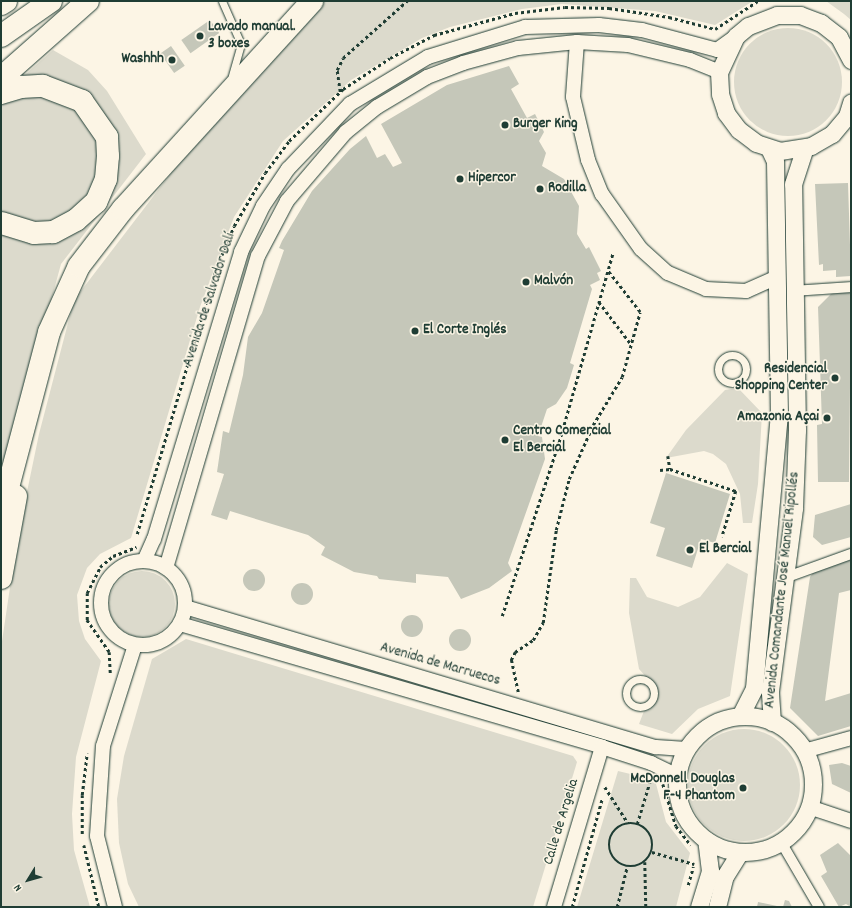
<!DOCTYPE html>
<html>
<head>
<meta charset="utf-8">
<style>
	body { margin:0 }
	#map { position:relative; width:852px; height:908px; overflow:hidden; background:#fcf5e5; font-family:Dekko,sans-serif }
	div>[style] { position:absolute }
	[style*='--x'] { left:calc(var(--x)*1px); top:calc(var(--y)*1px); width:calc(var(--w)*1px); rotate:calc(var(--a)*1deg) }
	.green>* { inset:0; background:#dcdacc }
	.round { border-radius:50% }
	.building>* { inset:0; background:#c5c7b9; transform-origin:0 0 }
	.path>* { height:2.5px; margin-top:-1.25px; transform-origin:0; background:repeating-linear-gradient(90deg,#1f3d34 0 3px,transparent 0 6px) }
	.path>.ring { margin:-1.25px; padding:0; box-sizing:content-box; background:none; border:2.5px solid #1f3d34; border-radius:50% }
	.roads { filter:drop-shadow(0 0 1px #1f3d34) drop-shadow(0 0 1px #1f3d34) }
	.service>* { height:7px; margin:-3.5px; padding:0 3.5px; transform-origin:3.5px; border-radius:3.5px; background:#fcf5e5 }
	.service>.ring { margin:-3.5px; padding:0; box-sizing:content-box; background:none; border:7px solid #fcf5e5; border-radius:50% }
	.pedestrian>* { height:10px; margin:-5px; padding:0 5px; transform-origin:5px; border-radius:5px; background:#fcf5e5 }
	.minor>* { height:14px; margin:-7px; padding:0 7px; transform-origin:7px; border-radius:7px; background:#fcf5e5 }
	.minor>.ring { margin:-7px; padding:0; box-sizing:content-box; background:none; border:14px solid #fcf5e5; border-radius:50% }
	.tertiary>* { height:17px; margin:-8.5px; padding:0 8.5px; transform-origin:8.5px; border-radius:8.5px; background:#fcf5e5 }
	.tertiary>.ring { margin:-8.5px; padding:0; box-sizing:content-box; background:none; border:17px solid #fcf5e5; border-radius:50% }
	.motorway>* { height:22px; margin:-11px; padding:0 11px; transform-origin:11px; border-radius:11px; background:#fcf5e5 }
	.dots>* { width:11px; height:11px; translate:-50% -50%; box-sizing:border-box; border:2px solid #fcf5e5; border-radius:50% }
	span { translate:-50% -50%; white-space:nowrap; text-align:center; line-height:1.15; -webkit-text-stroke:3px #fcf5e5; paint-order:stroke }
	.poi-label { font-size:15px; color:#1f3d34; font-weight:700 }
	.left { translate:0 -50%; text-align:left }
	.right { translate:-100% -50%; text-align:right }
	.street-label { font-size:15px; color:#1f3d34 }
	.frame { position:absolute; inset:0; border:2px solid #1f3d34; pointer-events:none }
	.north { position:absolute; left:8px; top:860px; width:40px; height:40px; -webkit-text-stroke:3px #fcf5e5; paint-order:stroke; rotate:233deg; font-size:11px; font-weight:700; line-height:16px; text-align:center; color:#1f3d34 }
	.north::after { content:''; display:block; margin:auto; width:14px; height:18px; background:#1f3d34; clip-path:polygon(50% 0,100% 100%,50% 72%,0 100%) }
</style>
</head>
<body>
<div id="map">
	<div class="green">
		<div style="clip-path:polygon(321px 1px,753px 1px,715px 25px,655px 11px,562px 4px,522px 9px,450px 27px,422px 38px,351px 80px,283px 141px,234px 217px,200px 307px,131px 538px,100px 554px,87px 568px,77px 595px,79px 621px,85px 639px,101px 661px,76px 757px,72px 814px,74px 850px,90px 907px,1px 907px,1px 648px,17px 540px,39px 434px,74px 300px,175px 168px)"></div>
		<div style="clip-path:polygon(826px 1px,851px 1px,851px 20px,844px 14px)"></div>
		<div class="round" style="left:734px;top:28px;width:108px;height:108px"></div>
		<div style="clip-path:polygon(53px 50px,88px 70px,107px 91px,146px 154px,61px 264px,1px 485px,1px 96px)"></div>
		<div style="clip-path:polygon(738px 388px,762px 413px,758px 484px,752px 523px,743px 523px,740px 494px,726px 464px,713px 454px,704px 451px,666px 458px,686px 430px,725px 390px)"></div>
		<div style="clip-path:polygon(727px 563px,748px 574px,730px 696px,698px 709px,672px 734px,639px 724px,644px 711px,654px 704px,657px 689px,639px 669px,629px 613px,630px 578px,636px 578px,647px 597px,678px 607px,700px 597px)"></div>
		<div class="round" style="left:109px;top:571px;width:66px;height:66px"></div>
		<div style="clip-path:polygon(186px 639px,573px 756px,577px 762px,533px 907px,139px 907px,128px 884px,119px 843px,117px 799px,124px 756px,152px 659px)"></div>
		<div class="round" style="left:688px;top:729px;width:112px;height:112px"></div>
		<div style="clip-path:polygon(618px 771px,655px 780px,666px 822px,690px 853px,676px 907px,577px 907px)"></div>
	</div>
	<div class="building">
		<div style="left:210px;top:20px;width:16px;height:35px;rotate:55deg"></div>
		<div style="left:171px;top:46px;width:24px;height:13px;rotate:55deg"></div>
		<div style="clip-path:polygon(509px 66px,519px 84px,511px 89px,527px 118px,535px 114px,544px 132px,539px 141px,546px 153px,542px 166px,564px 179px,579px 206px,577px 234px,586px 249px,589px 247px,601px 271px,597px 273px,600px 280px,590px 285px,592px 289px,570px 363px,574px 365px,567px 388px,556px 404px,547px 409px,538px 436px,542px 437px,545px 459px,508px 563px,512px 571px,489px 588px,461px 599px,448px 577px,416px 574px,416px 583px,379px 579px,377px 576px,354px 572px,321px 555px,325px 547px,308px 535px,230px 511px,227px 520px,211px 515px,224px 474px,217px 472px,223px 431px,229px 433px,243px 375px,248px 337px,262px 313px,284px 250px,279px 248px,282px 241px,312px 191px,350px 149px,366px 136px,377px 158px,385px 154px,393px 167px,402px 163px,381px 124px,447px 85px)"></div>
		<div style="clip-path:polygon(848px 183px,851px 276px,836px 277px,836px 270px,823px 271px,823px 264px,819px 265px,815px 184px)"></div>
		<div style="clip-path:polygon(851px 291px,849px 482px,818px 482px,817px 425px,822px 424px,818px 307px,833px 292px)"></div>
		<div style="clip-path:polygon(666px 473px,730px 494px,715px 543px,701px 539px,692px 568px,656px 556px,665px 528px,650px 523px)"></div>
		<div style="clip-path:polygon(851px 504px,851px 537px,822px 545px,813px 537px,815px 515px)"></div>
		<div style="clip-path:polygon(851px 557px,851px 590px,839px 593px,825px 701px,851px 693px,851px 726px,818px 736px,790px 708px,810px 577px,817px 567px)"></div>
		<div class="round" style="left:243px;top:569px;width:22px;height:22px"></div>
		<div class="round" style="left:291px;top:583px;width:22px;height:22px"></div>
		<div class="round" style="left:401px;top:615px;width:22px;height:22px"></div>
		<div class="round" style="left:449px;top:629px;width:22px;height:22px"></div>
		<div style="clip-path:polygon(842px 763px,851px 766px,851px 793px,832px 784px,829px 765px)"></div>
		<div style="clip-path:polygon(838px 843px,851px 856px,851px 907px,846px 904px,839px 907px,821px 876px,827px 872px,820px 855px)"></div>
		<div style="clip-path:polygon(785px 900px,789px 901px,792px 907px,783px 907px)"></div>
		<div style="clip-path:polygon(758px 902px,777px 906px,777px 907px,757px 907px)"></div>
	</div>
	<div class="path">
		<div style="--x:340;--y:92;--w:22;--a:-98"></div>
		<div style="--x:337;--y:70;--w:13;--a:-63"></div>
		<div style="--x:343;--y:58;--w:86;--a:-41.7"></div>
		<div style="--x:599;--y:302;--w:53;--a:52.7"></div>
		<div style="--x:668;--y:456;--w:13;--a:81"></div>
		<div style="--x:670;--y:469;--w:70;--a:18.4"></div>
		<div style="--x:736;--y:491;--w:48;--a:106.9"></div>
		<div style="--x:660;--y:470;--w:10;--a:-6"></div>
		<div style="--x:137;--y:534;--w:280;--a:-73.4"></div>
		<div style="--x:217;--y:266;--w:43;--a:-67"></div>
		<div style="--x:234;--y:226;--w:61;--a:-59.7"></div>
		<div style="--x:265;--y:173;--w:40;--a:-53"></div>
		<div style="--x:289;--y:141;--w:75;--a:-43.9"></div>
		<div style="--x:343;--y:89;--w:56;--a:-33.4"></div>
		<div style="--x:390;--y:58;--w:50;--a:-27.6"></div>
		<div style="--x:434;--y:35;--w:84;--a:-15.2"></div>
		<div style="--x:515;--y:13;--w:50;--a:-6.8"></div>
		<div style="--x:565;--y:7;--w:44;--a:1.3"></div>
		<div style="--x:609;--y:8;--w:61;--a:8.5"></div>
		<div style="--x:669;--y:17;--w:48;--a:14.6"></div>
		<div style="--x:715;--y:29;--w:51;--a:-33.1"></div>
		<div style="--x:502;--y:616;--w:183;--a:-71.9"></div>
		<div style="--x:559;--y:442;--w:197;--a:-74.1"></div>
		<div style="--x:110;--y:673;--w:21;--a:-93"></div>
		<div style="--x:109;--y:652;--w:39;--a:-125"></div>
		<div style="--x:87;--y:620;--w:27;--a:-90"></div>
		<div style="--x:87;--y:593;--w:29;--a:-63"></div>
		<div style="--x:100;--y:567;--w:17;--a:-40"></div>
		<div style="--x:113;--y:556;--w:25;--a:-21"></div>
		<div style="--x:518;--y:692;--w:33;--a:-102"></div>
		<div style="--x:511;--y:660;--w:9;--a:-63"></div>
		<div style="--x:515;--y:652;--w:22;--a:-34"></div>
		<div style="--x:533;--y:640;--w:20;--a:-60"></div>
		<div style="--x:543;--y:623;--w:94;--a:-82"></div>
		<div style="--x:556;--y:530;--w:53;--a:-75.7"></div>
		<div style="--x:569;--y:479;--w:59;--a:-66"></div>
		<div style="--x:593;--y:425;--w:56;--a:-58.9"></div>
		<div style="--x:622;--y:377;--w:67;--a:-74.5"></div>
		<div style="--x:640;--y:312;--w:52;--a:-128"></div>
		<div style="--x:663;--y:784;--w:44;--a:72.8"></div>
		<div style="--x:676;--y:826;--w:24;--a:52"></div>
		<div style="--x:605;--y:787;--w:43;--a:57.4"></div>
		<div class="ring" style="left:609px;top:823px;width:41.5px;height:41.5px"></div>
		<div style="--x:637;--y:824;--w:48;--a:-73.1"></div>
		<div style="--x:82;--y:834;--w:39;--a:-90"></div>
		<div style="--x:82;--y:795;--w:42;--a:-83.2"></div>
		<div style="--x:84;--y:845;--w:64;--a:76.4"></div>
		<div style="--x:652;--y:852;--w:44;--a:15.9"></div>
		<div style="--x:645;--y:862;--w:45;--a:88.7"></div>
		<div style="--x:688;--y:885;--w:19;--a:-74"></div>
		<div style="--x:572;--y:907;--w:112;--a:-74.5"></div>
		<div style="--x:617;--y:907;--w:41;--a:-76"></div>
	</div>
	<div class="roads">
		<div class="service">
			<div style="--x:222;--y:1;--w:47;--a:66.2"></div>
			<div style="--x:241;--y:44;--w:33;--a:106"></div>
			<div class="ring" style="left:718px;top:355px;width:21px;height:21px"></div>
			<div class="ring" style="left:626px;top:679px;width:21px;height:21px"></div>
		</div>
		<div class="pedestrian">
			<div style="--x:794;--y:291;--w:57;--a:-4"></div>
			<div style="--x:787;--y:577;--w:68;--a:-19.8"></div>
			<div style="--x:781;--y:842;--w:75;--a:59.7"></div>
		</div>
		<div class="minor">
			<div style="--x:577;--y:42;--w:55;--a:94.2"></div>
			<div style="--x:573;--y:97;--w:65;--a:76.6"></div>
			<div style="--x:588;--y:160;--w:37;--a:68"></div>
			<div style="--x:602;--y:194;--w:67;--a:54.7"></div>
			<div style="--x:641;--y:249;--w:36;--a:42"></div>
			<div style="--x:668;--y:273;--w:41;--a:22.8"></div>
			<div style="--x:706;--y:289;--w:40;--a:2.9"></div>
			<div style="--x:746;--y:291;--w:34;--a:-24"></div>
			<div class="ring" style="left:101px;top:561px;width:70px;height:70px"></div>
			<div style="--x:144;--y:561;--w:24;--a:-66"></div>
			<div style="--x:154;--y:539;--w:300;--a:-73.1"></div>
			<div style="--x:241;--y:252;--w:51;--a:-64.4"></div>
			<div style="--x:263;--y:206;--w:45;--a:-56"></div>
			<div style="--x:288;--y:169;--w:90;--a:-46.4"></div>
			<div style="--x:350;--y:104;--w:91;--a:-31.1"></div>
			<div style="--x:428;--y:57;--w:102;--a:-17.2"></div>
			<div style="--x:525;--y:27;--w:74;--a:-1.5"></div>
			<div style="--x:599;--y:25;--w:43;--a:6.6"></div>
			<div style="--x:642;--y:30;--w:78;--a:14.9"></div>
			<div style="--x:717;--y:50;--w:24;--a:-36"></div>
			<div style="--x:166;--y:568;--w:325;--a:-73.6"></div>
			<div style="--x:258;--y:256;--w:62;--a:-62.2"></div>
			<div style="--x:287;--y:201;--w:91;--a:-49.5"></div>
			<div style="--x:346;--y:132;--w:40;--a:-39"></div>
			<div style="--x:377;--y:107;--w:58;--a:-31"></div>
			<div style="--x:427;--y:77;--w:39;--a:-21"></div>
			<div style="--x:463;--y:63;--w:57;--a:-15.3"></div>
			<div style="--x:518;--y:48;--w:59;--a:-5.8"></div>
			<div style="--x:577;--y:42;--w:51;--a:3.4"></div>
			<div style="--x:628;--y:45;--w:64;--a:13.6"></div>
			<div style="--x:690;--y:60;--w:31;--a:22"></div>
			<div style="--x:185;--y:607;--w:491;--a:16.6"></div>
			<div style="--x:656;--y:747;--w:31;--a:4"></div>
			<div style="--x:180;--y:624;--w:440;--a:16.2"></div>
			<div style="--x:602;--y:747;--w:52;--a:18.1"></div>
			<div style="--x:651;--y:763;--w:30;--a:26"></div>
			<div style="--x:804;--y:751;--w:49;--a:-15.5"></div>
			<div style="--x:809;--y:807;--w:44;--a:18.4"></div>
			<div style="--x:115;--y:907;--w:73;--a:-104.2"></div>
			<div style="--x:97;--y:836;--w:90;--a:-86.2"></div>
			<div style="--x:103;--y:746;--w:106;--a:-72.4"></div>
			<div style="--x:554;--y:907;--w:167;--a:-73.3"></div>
		</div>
		<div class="tertiary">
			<div style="--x:851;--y:60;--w:26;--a:-118"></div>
			<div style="--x:839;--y:37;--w:23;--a:-142"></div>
			<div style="--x:821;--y:23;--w:22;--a:-159"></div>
			<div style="--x:800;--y:15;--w:23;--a:180"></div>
			<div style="--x:777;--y:15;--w:31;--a:159"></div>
			<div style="--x:748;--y:26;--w:16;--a:140"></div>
			<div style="--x:736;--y:36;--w:40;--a:115"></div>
			<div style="--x:719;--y:72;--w:22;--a:87"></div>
			<div style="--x:720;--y:94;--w:20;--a:72"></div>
			<div style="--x:726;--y:113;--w:21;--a:53"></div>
			<div style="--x:739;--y:130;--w:21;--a:37"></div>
			<div style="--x:756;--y:143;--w:25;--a:18"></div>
			<div style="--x:780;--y:151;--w:31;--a:-9"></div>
			<div style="--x:811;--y:146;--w:24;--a:-30"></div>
			<div style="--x:832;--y:134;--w:23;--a:-50"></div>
			<div style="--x:847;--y:116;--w:14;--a:-73"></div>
			<div style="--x:740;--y:716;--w:31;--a:-63"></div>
			<div style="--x:754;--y:688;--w:274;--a:-84.8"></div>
			<div style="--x:779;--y:415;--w:254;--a:-90.9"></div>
			<div style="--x:775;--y:161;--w:14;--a:-115"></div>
			<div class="ring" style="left:677px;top:716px;width:119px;height:119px"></div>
			<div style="--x:772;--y:722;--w:31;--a:-94"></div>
			<div style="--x:770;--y:691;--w:185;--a:-82.5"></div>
			<div style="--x:794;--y:508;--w:78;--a:-87.8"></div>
			<div style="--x:797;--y:430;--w:246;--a:-90.9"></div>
			<div style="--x:793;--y:184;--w:38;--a:-72"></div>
			<div style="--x:699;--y:907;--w:38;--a:-73"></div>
			<div style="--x:710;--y:871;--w:31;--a:-97"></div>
			<div style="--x:717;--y:907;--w:32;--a:-76"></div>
			<div style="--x:725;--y:876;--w:28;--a:-58"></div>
		</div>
		<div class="motorway">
			<div style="--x:1;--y:4;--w:6;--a:-31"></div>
			<div style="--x:1;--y:36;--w:61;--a:-35"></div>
			<div style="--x:1;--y:78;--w:116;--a:-41.5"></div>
			<div style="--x:1;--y:93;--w:21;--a:-17"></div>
			<div style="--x:21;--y:87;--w:22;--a:-3"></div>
			<div style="--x:43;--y:86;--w:42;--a:21"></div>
			<div style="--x:82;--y:101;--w:44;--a:55.2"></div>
			<div style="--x:107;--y:137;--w:19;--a:87"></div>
			<div style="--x:108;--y:156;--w:23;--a:95"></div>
			<div style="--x:106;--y:179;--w:25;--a:113"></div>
			<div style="--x:96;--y:202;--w:27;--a:138"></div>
			<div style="--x:76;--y:220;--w:26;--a:152"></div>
			<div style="--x:53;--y:232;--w:19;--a:177"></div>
			<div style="--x:34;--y:233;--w:34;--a:-163"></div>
			<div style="--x:1;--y:514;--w:188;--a:-75.2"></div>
			<div style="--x:49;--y:332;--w:72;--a:-65.6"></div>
			<div style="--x:79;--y:266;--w:72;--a:-52.3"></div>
			<div style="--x:123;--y:209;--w:281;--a:-47.7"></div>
			<div style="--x:1;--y:578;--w:83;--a:-79.6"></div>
		</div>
	</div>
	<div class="dots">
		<div style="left:200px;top:36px;background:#1f3d34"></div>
		<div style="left:172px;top:60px;background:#1f3d34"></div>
		<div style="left:505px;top:125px;background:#1f3d34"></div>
		<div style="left:460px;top:179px;background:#1f3d34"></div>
		<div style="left:540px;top:189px;background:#1f3d34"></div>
		<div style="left:526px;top:282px;background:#1f3d34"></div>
		<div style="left:415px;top:331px;background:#1f3d34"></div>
		<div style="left:835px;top:378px;background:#1f3d34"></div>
		<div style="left:827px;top:418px;background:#1f3d34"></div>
		<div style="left:505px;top:440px;background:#1f3d34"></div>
		<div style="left:690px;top:550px;background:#1f3d34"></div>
		<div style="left:743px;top:788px;background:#1f3d34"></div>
	</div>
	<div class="poi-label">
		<span class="left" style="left:208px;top:36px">Lavado manual.<br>3 boxes</span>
		<span class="right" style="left:164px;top:60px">Washhh</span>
		<span class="left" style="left:513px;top:125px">Burger King</span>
		<span class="left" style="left:468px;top:179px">Hipercor</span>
		<span class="left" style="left:548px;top:189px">Rodilla</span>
		<span class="left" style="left:534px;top:282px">Malvón</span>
		<span class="left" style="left:423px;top:331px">El Corte Inglés</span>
		<span class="right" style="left:827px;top:378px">Residencial<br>Shopping Center</span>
		<span class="right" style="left:819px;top:418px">Amazonia Açai</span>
		<span class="left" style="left:513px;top:440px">Centro Comercial<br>El Bercial</span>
		<span class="left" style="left:699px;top:550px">El Bercial</span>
		<span class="right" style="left:735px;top:788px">McDonnell Douglas<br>F-4 Phantom</span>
	</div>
	<div class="street-label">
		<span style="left:210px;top:300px;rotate:-72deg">Avenida de Salvador Dalí</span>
		<span style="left:783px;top:590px;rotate:-84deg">Avenida Comandante José Manuel Ripollés</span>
		<span style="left:440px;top:665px;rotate:16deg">Avenida de Marruecos</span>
		<span style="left:562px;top:822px;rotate:-73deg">Calle de Argelia</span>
	</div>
	<div class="frame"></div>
	<div class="north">N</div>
</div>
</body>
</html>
